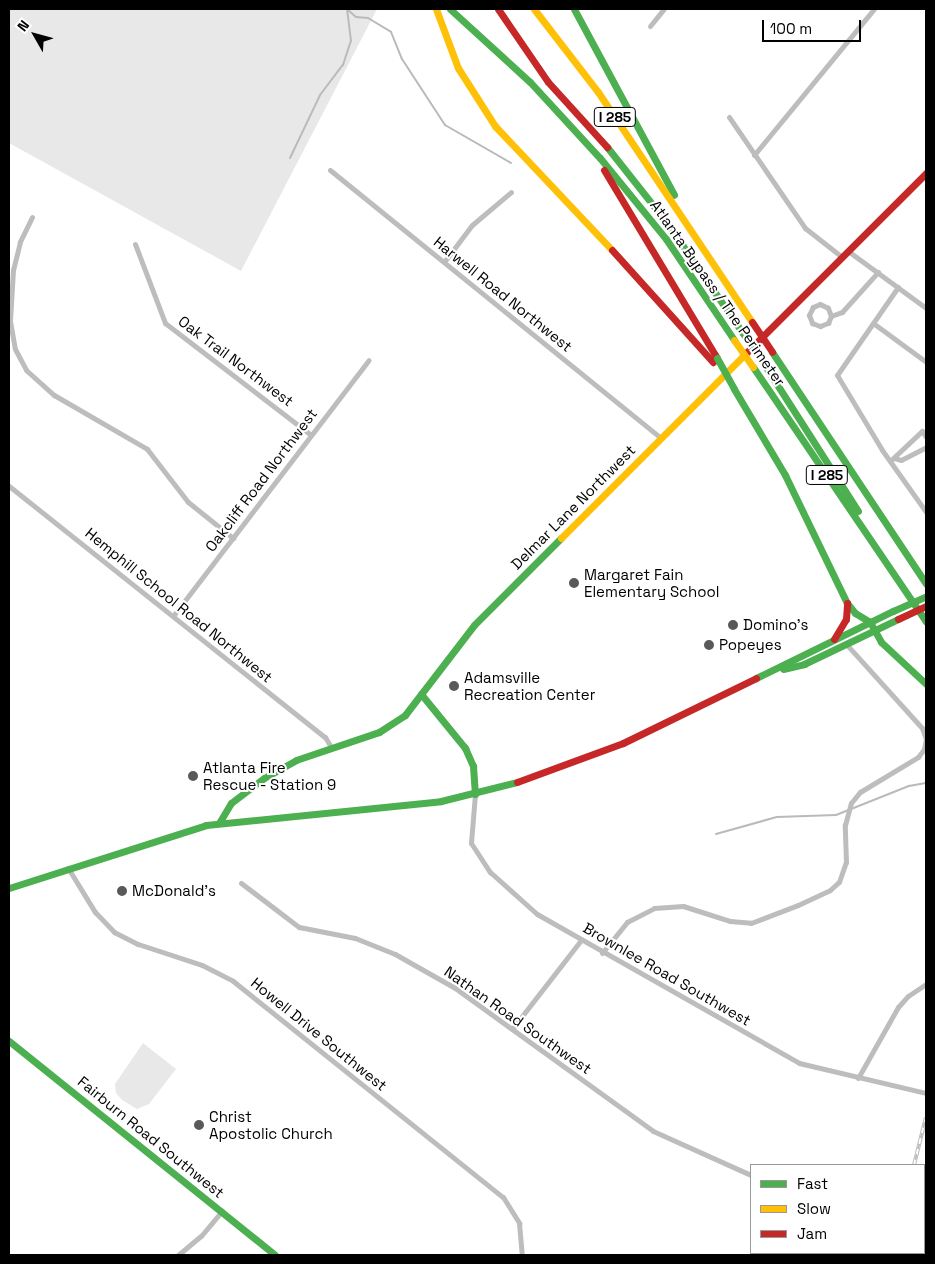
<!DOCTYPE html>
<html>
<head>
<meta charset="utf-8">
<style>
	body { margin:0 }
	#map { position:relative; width:935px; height:1264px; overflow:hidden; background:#fff; font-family:"Space Grotesk",sans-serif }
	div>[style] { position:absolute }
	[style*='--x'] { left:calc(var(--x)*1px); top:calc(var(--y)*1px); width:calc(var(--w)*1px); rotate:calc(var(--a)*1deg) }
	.green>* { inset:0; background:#e8e8e8 }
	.stream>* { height:2px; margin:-1px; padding:0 1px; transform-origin:1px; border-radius:1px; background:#bababa }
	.street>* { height:5px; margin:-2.5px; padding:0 2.5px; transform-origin:2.5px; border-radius:2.5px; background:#bdbdbd }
	.fast>* { height:7px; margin:-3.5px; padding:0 3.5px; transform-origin:3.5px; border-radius:3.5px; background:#4caf50 }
	.slow>* { height:7px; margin:-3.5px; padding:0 3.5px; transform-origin:3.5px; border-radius:3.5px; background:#ffc107 }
	.jam>* { height:7px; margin:-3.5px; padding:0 3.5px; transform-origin:3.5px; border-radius:3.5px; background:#c62828 }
	.rail>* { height:4px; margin-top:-2px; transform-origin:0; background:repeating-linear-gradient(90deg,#fff 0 5.5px,#bdbdbd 0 11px); box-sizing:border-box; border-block:1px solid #bdbdbd }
	.fast-bridge>* { height:7px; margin:-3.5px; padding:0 3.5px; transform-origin:3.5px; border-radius:3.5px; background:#4caf50 }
	.slow-bridge>* { height:7px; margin:-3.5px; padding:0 3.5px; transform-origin:3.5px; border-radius:3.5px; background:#ffc107 }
	.jam-bridge>* { height:7px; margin:-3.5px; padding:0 3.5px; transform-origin:3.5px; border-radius:3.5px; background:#c62828 }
	.dots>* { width:14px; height:14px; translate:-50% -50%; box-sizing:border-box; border:2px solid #fff; border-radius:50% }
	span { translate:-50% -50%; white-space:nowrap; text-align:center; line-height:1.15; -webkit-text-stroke:4px #fff; paint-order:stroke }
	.shield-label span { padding:1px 4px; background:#fff; border:1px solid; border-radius:4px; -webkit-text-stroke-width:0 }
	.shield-label { font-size:14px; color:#000; font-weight:700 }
	.street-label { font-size:15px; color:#000 }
	.poi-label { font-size:15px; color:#000 }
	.left { translate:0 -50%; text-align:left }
	.frame { position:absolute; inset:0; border:10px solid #000; pointer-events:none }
	.legend { position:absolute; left:750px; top:1164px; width:175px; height:90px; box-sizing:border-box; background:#fff; border:1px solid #999; margin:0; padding:6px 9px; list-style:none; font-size:15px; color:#000 }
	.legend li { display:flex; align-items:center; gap:10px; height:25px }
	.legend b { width:25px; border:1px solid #999 }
	.north { position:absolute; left:10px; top:10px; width:50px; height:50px; -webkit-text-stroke:4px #fff; paint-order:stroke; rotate:308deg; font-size:14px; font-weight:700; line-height:20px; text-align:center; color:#000 }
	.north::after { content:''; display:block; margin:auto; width:18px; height:22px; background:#000; clip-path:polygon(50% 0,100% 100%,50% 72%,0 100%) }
	.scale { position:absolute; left:762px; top:20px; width:99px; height:22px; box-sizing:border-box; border:2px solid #000; border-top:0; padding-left:6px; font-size:15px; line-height:18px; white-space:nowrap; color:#000; -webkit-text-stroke:4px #fff; paint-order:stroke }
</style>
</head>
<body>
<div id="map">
	<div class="green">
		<div style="clip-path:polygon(9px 9px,377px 9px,241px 271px,9px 143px)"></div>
		<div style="clip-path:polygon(143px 1043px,176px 1069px,149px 1104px,137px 1109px,122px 1100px,116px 1093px,115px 1084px)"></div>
	</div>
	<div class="stream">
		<div style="--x:347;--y:9;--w:12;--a:42"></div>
		<div style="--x:356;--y:17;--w:12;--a:5"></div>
		<div style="--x:368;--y:18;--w:27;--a:31"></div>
		<div style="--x:391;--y:32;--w:29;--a:68"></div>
		<div style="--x:402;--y:59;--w:79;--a:56.9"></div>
		<div style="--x:445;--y:125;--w:76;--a:29.9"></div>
		<div style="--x:290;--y:158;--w:70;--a:-64.5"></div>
		<div style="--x:320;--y:95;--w:38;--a:-53"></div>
		<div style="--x:343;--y:65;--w:25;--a:-72"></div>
		<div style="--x:351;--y:41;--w:32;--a:-97"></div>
		<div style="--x:716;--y:834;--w:63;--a:-15.6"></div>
		<div style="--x:777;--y:817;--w:59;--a:-1.9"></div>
		<div style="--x:836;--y:815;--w:79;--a:-21.7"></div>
		<div style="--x:909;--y:786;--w:17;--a:-10"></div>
	</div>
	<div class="street">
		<div style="--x:650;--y:26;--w:22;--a:-51"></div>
		<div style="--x:729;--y:117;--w:135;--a:55.6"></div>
		<div style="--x:805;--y:228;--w:47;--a:38.1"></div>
		<div style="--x:754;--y:155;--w:189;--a:-50.6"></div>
		<div style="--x:330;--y:170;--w:426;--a:39"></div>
		<div style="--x:32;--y:217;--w:28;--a:116"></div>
		<div style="--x:20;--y:242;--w:29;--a:104"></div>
		<div style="--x:13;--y:270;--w:51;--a:93.4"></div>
		<div style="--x:10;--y:321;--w:28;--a:80"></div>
		<div style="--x:15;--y:349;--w:24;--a:62"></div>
		<div style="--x:26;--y:370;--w:38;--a:42"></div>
		<div style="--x:54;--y:395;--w:108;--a:30.1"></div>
		<div style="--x:147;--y:449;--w:67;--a:52.3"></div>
		<div style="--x:188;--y:502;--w:58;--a:38.7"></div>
		<div style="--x:135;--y:244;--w:85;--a:69.2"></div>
		<div style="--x:165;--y:323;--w:184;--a:37.5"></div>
		<div style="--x:848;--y:251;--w:97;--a:36.2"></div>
		<div style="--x:444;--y:262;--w:46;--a:-52.9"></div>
		<div style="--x:472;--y:225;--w:51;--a:-40.2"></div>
		<div style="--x:898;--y:287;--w:107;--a:124.7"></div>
		<div style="--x:837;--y:375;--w:87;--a:59"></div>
		<div style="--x:882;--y:450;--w:76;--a:54.6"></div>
		<div style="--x:831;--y:316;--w:9;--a:-111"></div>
		<div style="--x:828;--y:308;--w:9;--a:-153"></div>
		<div style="--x:820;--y:304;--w:8;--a:157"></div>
		<div style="--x:813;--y:307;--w:9;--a:117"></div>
		<div style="--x:809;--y:315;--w:9;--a:69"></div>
		<div style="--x:812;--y:323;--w:9;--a:21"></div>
		<div style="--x:820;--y:326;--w:9;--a:-21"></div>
		<div style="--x:828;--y:323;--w:8;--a:-67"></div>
		<div style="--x:831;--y:316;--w:12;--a:-20"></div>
		<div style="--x:842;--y:312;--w:54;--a:-48"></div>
		<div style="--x:873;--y:323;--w:66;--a:36.3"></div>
		<div style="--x:894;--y:458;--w:7;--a:16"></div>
		<div style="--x:901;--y:460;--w:28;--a:-27"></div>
		<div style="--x:890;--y:461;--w:44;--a:-43.2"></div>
		<div style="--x:922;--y:431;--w:7;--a:56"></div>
		<div style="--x:9;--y:486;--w:404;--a:38.5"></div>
		<div style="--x:325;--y:737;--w:12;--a:59"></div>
		<div style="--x:173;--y:616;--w:322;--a:-52.6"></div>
		<div style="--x:475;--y:794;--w:49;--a:94.7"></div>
		<div style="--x:471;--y:843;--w:35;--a:57"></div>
		<div style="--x:490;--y:872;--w:63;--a:41.8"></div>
		<div style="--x:537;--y:914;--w:301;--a:29.6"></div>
		<div style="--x:799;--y:1063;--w:130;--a:13.3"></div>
		<div style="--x:68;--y:868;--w:52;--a:58.5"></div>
		<div style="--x:95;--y:912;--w:28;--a:46"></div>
		<div style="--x:114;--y:932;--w:27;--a:27"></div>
		<div style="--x:138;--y:944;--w:67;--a:18.2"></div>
		<div style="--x:202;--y:965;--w:35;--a:27"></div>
		<div style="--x:233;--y:981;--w:346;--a:38.7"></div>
		<div style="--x:503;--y:1197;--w:31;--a:58"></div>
		<div style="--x:519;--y:1223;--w:32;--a:85"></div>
		<div style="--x:241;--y:883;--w:73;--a:37.2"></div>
		<div style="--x:299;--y:927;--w:57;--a:11.1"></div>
		<div style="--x:355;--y:938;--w:43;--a:21.8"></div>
		<div style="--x:395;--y:954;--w:69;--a:29.5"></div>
		<div style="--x:455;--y:988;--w:244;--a:35.8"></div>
		<div style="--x:653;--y:1131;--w:107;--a:24.2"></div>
		<div style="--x:602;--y:953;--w:40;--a:-51"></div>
		<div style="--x:627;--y:922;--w:30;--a:-27"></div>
		<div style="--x:654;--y:908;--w:29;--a:-4"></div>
		<div style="--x:683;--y:906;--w:49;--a:17.7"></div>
		<div style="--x:730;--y:921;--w:21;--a:5"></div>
		<div style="--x:751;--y:923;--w:50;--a:-21"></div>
		<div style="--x:798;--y:905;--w:35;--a:-25"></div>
		<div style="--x:830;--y:890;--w:12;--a:-42"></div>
		<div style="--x:839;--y:882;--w:21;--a:-71"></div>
		<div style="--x:846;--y:862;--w:37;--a:-92"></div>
		<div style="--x:845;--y:825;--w:23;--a:-75"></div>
		<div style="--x:851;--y:803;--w:14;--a:-51"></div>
		<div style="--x:860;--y:792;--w:68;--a:-31.1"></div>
		<div style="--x:918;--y:757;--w:10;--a:-53"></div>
		<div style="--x:924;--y:749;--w:10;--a:-79"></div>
		<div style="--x:926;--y:739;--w:12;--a:-110"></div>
		<div style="--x:922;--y:728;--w:113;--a:-132.1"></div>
		<div style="--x:512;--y:1029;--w:113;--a:-52.2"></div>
		<div style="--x:858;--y:1078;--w:81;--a:-60.6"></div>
		<div style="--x:898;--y:1007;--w:15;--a:-48"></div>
		<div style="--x:908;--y:996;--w:22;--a:-34"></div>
		<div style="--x:845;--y:1253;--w:4;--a:34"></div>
		<div style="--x:178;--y:1255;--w:30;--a:-40"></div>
		<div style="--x:201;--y:1236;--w:33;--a:-50"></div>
	</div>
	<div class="fast">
		<div style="--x:450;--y:9;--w:108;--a:42.4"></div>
		<div style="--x:530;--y:82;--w:103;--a:47.4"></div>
		<div style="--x:600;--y:158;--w:104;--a:50.8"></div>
		<div style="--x:666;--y:239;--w:122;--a:56"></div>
		<div style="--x:574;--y:9;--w:211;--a:61.7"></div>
		<div style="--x:607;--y:147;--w:98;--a:51.6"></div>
		<div style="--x:668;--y:224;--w:131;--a:55.6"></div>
		<div style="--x:772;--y:352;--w:278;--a:56.4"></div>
		<div style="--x:762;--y:361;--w:178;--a:57.4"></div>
		<div style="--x:753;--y:367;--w:308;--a:55.8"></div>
		<div style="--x:734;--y:389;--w:100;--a:59.3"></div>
		<div style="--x:785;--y:475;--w:142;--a:64.2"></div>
		<div style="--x:847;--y:603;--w:13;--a:51"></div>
		<div style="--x:855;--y:613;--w:17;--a:31"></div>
		<div style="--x:870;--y:622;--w:23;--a:61"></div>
		<div style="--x:881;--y:642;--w:62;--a:43"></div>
		<div style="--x:783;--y:669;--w:22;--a:-13"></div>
		<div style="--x:804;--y:664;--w:104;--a:-25.6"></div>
		<div style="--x:756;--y:678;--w:153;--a:-26.1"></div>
		<div style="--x:421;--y:694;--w:70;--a:50.8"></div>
		<div style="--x:465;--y:748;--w:20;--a:66"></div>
		<div style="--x:473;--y:766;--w:28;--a:86"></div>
		<div style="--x:219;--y:823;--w:23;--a:-59"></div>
		<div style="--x:231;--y:803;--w:41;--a:-37.1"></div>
		<div style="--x:264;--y:778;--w:37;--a:-29"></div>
		<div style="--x:296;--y:760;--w:88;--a:-18.6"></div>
		<div style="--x:379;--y:732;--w:31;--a:-33"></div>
		<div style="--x:405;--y:715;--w:113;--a:-52.5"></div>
		<div style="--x:474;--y:625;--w:123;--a:-45"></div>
		<div style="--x:9;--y:888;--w:207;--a:-17.7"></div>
		<div style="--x:206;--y:825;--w:236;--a:-5.8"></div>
		<div style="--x:441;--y:801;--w:78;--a:-14"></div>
		<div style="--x:9;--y:1041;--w:341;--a:38.8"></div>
	</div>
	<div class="slow">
		<div style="--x:436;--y:9;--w:63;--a:69.6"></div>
		<div style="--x:458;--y:68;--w:69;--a:57.5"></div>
		<div style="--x:495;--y:126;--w:170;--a:46.7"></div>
		<div style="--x:534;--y:9;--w:105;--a:52.4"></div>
		<div style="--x:598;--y:92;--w:277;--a:56.2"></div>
		<div style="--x:561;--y:538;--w:262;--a:-45"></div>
	</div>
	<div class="jam">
		<div style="--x:498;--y:9;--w:88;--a:55.6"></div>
		<div style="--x:548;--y:82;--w:88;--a:47.8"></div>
		<div style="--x:604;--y:170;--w:219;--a:59"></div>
		<div style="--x:612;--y:250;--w:151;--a:48"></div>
		<div style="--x:746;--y:353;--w:255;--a:-45"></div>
		<div style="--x:834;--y:639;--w:23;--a:-59"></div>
		<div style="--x:846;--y:619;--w:16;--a:-86"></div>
		<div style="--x:517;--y:782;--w:113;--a:-20.2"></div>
		<div style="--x:623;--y:743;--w:148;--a:-26"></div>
		<div style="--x:926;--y:1254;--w:1;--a:90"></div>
	</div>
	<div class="rail">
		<div style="--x:914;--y:1165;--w:49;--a:-76"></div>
		<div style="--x:909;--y:1253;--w:2;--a:63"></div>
	</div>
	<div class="fast-bridge">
		<div style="--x:742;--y:332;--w:35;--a:55"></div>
		<div style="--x:717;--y:358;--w:35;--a:61"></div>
		<div style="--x:893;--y:611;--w:36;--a:-24"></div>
	</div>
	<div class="slow-bridge">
		<div style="--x:734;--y:340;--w:33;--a:55"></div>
	</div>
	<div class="jam-bridge">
		<div style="--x:752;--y:322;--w:36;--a:56"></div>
		<div style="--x:898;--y:619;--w:31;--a:-25"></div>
	</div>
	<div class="dots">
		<div style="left:574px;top:583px;background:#595959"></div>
		<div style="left:733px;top:625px;background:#595959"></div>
		<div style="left:709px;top:645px;background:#595959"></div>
		<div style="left:454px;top:686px;background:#595959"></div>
		<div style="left:193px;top:776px;background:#595959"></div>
		<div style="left:122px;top:891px;background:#595959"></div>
		<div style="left:199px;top:1125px;background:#595959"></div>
	</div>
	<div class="shield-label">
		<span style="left:615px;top:117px">I 285</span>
		<span style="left:827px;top:475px">I 285</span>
	</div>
	<div class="street-label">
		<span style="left:718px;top:293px;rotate:55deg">Atlanta Bypass / The Perimeter</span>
		<span style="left:503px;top:294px;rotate:39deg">Harwell Road Northwest</span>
		<span style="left:236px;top:361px;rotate:37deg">Oak Trail Northwest</span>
		<span style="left:261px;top:480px;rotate:-53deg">Oakcliff Road Northwest</span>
		<span style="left:573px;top:507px;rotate:-45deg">Delmar Lane Northwest</span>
		<span style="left:179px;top:605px;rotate:39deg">Hemphill School Road Northwest</span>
		<span style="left:667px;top:974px;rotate:30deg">Brownlee Road Southwest</span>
		<span style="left:518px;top:1020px;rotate:35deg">Nathan Road Southwest</span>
		<span style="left:319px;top:1034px;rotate:39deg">Howell Drive Southwest</span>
		<span style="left:151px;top:1137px;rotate:39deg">Fairburn Road Southwest</span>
	</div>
	<div class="poi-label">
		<span class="left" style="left:584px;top:583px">Margaret Fain<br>Elementary School</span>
		<span class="left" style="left:743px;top:625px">Domino's</span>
		<span class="left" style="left:719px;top:645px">Popeyes</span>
		<span class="left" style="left:464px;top:686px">Adamsville<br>Recreation Center</span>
		<span class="left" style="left:203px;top:776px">Atlanta Fire<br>Rescue - Station 9</span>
		<span class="left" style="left:132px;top:891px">McDonald's</span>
		<span class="left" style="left:209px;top:1125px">Christ<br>Apostolic Church</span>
	</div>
	<div class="frame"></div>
	<ul class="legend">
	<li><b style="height:6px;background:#4caf50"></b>Fast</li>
	<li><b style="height:6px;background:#ffc107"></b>Slow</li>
	<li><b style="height:6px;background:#c62828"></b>Jam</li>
	</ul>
	<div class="north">N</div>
	<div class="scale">100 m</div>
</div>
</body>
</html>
